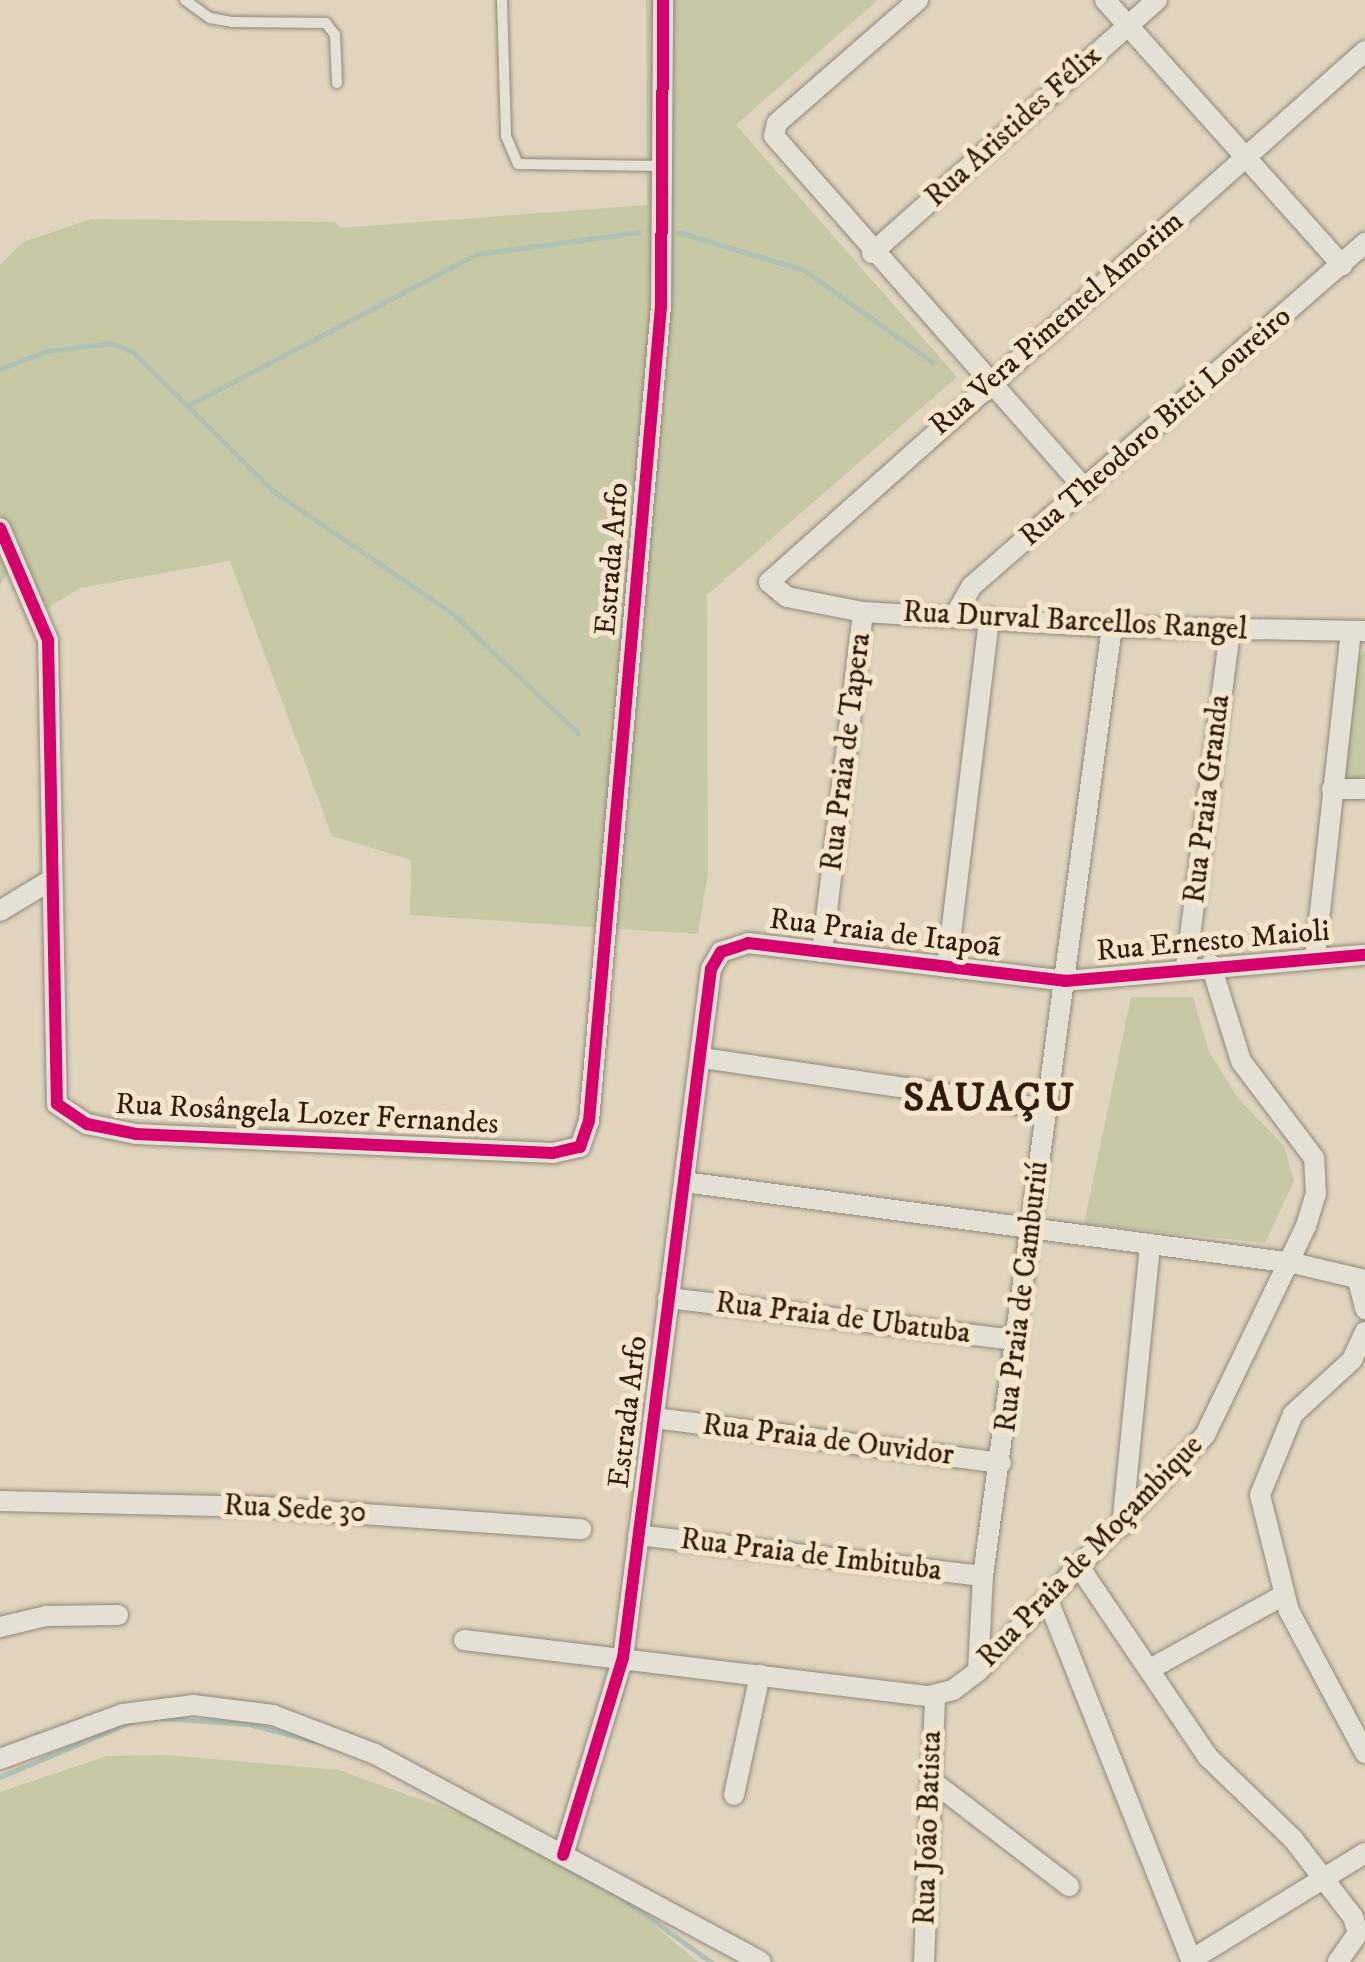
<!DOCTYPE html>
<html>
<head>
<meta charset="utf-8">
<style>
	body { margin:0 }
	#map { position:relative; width:1365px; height:1962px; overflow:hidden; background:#e0d4be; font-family:"IM FELL DW Pica",serif }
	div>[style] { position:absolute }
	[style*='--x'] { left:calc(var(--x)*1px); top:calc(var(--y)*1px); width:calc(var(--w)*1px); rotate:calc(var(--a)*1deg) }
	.green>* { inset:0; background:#c7c9a4 }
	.stream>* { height:5px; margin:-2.5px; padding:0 2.5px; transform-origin:2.5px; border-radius:2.5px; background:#afc1b5 }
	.roads { filter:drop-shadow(0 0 2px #91887a) drop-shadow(0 0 2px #91887a) }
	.service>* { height:10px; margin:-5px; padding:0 5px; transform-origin:5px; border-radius:5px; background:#e5e0d5 }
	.minor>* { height:20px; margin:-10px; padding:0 10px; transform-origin:10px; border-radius:10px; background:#e5e0d5 }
	.cycleway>* { height:12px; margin:-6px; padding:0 6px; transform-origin:6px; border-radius:6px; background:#d6006c }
	span { translate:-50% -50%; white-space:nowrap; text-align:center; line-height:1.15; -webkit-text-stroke:10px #f3e6cc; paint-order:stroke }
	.street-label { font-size:30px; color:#301b0b }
	.district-label { font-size:40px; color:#301b0b; font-weight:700; letter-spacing:2.5px }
</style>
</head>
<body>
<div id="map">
	<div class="green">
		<div style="clip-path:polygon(646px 0,878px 0,736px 125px,957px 377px,707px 595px,708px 874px,698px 934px,410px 915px,411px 860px,332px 836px,230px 561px,80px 588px,35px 616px,8px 571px,0 585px,0 265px,23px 242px,91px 219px,335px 222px,340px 228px,647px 205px)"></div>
		<div style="clip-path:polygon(1365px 650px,1365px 783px,1343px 783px,1355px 662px)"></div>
		<div style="clip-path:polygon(1131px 997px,1193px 997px,1209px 1052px,1238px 1098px,1284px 1146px,1294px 1181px,1265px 1243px,1084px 1224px)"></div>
		<div style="clip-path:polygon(167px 1755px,339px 1770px,567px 1852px,698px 1962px,0 1962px,0 1792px,107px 1756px)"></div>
	</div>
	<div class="stream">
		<div style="--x:678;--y:232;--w:132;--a:16.8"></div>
		<div style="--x:804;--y:270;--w:158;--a:35.7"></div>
		<div style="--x:0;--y:369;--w:50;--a:-21"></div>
		<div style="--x:47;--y:351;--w:65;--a:-7"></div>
		<div style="--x:112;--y:343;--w:24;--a:24"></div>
		<div style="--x:134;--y:353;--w:196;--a:44.8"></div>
		<div style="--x:273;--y:491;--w:217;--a:34.3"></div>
		<div style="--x:452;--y:613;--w:174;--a:43.6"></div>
		<div style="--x:187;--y:406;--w:327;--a:-27.7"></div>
		<div style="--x:477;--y:254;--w:163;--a:-7.7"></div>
		<div style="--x:162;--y:1718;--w:86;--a:4"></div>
		<div style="--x:248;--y:1724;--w:72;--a:14.4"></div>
		<div style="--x:0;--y:1777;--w:142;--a:-22.8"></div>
		<div style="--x:572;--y:1871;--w:33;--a:29"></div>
		<div style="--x:620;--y:1897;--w:112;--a:35.5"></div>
	</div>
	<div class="roads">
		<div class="service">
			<div style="--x:185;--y:0;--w:31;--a:36"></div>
			<div style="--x:210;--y:18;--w:22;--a:10"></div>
			<div style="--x:232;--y:22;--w:94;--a:0.6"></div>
			<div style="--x:326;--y:23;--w:15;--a:53"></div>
			<div style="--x:335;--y:35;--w:48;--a:87.6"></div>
			<div style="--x:502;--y:0;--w:136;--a:88.3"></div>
			<div style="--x:506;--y:136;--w:30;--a:67"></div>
			<div style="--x:518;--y:164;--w:143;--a:0.8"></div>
		</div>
		<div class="minor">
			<div style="--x:918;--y:0;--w:187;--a:138.9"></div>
			<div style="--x:777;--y:123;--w:13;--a:103"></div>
			<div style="--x:774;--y:136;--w:472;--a:48.6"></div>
			<div style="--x:1105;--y:0;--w:356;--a:48.2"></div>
			<div style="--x:1365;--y:51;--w:798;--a:138.3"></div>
			<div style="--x:769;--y:582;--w:23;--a:40"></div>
			<div style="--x:787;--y:597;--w:77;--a:11.2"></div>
			<div style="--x:863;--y:612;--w:249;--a:3.4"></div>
			<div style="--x:1112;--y:627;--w:253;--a:0.9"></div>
			<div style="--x:872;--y:253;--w:381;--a:-41.6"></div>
			<div style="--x:0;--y:528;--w:122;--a:66.8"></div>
			<div style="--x:48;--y:640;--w:464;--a:88.9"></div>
			<div style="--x:57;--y:1104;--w:36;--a:34"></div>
			<div style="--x:87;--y:1124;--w:50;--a:11.5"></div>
			<div style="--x:136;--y:1134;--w:417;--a:2.6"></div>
			<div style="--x:553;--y:1153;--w:28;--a:-13"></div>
			<div style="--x:580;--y:1147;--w:28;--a:-71"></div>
			<div style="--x:589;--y:1121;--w:817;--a:-84.95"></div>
			<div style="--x:661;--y:307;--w:307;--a:-89.6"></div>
			<div style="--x:955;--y:615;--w:34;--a:-60"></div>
			<div style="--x:972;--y:586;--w:522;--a:-41.11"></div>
			<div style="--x:1332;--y:789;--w:33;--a:0"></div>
			<div style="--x:0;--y:911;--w:60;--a:-31.3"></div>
			<div style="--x:822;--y:952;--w:342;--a:-83.1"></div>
			<div style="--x:1315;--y:957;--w:327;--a:-83.7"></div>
			<div style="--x:1186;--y:966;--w:338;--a:-82.5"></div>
			<div style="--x:947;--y:967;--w:352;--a:-83.1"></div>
			<div style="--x:703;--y:1058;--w:348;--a:8.4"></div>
			<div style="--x:684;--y:1182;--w:614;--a:7.58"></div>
			<div style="--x:1293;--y:1263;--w:74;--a:13.3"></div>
			<div style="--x:1358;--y:1280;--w:30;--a:76"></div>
			<div style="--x:668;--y:1298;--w:352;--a:6.9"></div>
			<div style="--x:1365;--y:1332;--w:31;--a:115"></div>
			<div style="--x:1352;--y:1360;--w:80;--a:137.5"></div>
			<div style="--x:1293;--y:1414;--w:87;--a:112.2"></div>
			<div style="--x:1260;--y:1495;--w:120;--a:76"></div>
			<div style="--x:1289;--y:1611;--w:161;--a:61.8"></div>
			<div style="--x:655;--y:1418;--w:349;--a:7.4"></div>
			<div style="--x:0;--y:1501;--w:263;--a:1.3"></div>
			<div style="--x:263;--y:1507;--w:319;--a:4"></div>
			<div style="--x:1122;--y:1526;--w:282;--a:-84.3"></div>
			<div style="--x:638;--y:1535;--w:347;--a:6.8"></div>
			<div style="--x:1080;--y:1568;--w:228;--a:55.9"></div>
			<div style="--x:1208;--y:1757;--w:118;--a:44"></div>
			<div style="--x:1293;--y:1839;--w:98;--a:52.4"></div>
			<div style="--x:1353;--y:1917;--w:17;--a:73"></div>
			<div style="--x:1358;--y:1933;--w:35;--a:125"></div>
			<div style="--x:1048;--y:1600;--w:390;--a:68.3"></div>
			<div style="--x:0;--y:1627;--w:47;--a:-13.4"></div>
			<div style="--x:46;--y:1616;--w:72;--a:-0.8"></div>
			<div style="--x:464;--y:1640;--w:468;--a:6.9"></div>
			<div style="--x:929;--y:1696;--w:25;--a:-14"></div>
			<div style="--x:953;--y:1690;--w:31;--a:-37"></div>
			<div style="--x:978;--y:1671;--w:327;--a:-46.1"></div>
			<div style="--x:1205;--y:1435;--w:232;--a:-64.2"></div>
			<div style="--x:1306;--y:1226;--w:34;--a:-73"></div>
			<div style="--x:1316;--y:1194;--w:36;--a:-93"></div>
			<div style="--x:1314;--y:1158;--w:121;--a:-127"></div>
			<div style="--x:1241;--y:1061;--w:101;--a:-107.4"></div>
			<div style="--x:1150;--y:1669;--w:153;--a:-28.9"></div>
			<div style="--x:978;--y:1671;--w:95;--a:-87"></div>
			<div style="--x:983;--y:1576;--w:958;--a:-82.26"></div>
			<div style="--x:0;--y:1759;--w:131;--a:-20.1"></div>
			<div style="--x:123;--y:1714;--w:71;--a:-7.3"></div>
			<div style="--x:193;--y:1705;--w:81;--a:7.1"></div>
			<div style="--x:273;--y:1715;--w:109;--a:20.9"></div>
			<div style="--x:375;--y:1754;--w:438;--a:28.3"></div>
			<div style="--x:932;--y:1781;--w:173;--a:37.5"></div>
			<div style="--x:734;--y:1795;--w:123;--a:-77.8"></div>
			<div style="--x:563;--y:1855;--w:206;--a:-73.1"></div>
			<div style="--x:623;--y:1658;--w:695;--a:-82.72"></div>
			<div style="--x:711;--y:969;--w:20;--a:-60"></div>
			<div style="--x:721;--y:952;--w:28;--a:-18"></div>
			<div style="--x:748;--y:943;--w:319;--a:6.8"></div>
			<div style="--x:1065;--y:981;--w:301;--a:-5"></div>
			<div style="--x:1191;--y:1960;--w:204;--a:-31.6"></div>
			<div style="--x:924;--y:1962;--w:267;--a:-87.6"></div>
		</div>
	</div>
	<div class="cycleway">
		<div style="--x:0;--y:528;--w:122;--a:66.8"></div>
		<div style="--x:48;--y:640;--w:464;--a:88.9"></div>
		<div style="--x:57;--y:1104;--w:36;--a:34"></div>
		<div style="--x:87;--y:1124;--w:50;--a:11.5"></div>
		<div style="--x:136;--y:1134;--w:417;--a:2.6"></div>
		<div style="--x:553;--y:1153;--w:28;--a:-13"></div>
		<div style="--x:580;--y:1147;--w:28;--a:-71"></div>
		<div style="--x:589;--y:1121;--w:817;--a:-84.95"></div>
		<div style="--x:661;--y:307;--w:307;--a:-89.6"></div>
		<div style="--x:563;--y:1855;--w:206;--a:-73.1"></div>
		<div style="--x:623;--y:1658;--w:695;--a:-82.72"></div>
		<div style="--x:711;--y:969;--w:20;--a:-60"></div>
		<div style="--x:721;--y:952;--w:28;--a:-18"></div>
		<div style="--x:748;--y:943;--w:319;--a:6.8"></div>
		<div style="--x:1065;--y:981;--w:301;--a:-5"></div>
	</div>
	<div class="street-label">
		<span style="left:1014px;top:127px;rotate:-42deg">Rua Aristides Félix</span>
		<span style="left:1057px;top:324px;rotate:-41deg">Rua Vera Pimentel Amorim</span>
		<span style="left:1156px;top:427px;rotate:-41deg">Rua Theodoro Bitti Loureiro</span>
		<span style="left:613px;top:559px;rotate:-85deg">Estrada Arfo</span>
		<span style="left:1075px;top:622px;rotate:3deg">Rua Durval Barcellos Rangel</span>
		<span style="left:847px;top:752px;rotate:-83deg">Rua Praia de Tapera</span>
		<span style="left:1208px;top:799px;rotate:-83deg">Rua Praia Granda</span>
		<span style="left:885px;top:934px;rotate:7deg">Rua Praia de Itapoã</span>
		<span style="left:1213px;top:942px;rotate:-5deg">Rua Ernesto Maioli</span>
		<span style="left:307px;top:1115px;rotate:3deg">Rua Rosângela Lozer Fernandes</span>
		<span style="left:1023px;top:1297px;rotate:-83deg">Rua Praia de Camburiú</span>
		<span style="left:843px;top:1319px;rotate:7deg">Rua Praia de Ubatuba</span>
		<span style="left:629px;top:1412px;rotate:-83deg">Estrada Arfo</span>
		<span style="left:828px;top:1441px;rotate:7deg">Rua Praia de Ouvidor</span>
		<span style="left:295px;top:1510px;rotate:3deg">Rua Sede 30</span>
		<span style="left:1091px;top:1552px;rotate:-46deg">Rua Praia de Moçambique</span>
		<span style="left:811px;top:1556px;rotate:7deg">Rua Praia de Imbituba</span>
		<span style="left:929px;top:1828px;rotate:-88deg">Rua João Batista</span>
	</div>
	<div class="district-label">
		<span style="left:990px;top:1099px">SAUAÇU</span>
	</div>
</div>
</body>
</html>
